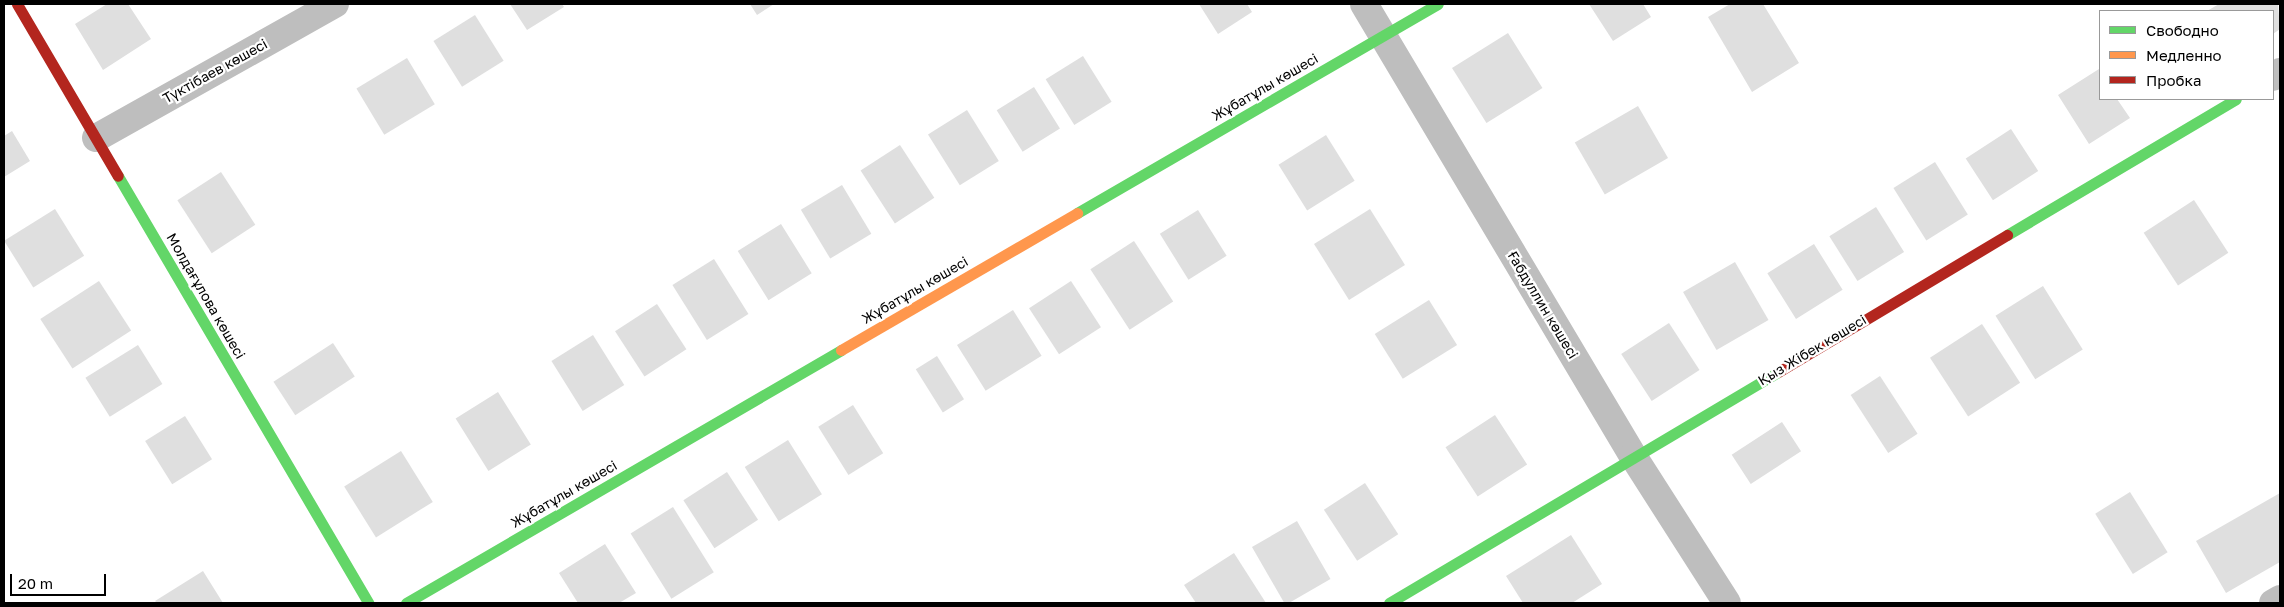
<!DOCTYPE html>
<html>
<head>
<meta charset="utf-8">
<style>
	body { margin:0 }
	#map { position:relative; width:2284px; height:607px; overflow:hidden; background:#fff; font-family:"Golos Text",sans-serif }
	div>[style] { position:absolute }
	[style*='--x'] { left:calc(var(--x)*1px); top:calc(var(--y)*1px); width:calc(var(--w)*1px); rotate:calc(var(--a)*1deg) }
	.building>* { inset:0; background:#dfdfdf; transform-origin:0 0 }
	.street>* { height:28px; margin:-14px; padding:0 14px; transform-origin:14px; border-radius:14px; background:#bebebe }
	.fast>* { height:11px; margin:-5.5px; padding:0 5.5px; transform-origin:5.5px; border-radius:5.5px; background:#63d668 }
	.slow>* { height:11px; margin:-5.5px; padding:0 5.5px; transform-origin:5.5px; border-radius:5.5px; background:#ff974d }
	.jam>* { height:11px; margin:-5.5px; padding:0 5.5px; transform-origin:5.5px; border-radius:5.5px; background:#b3261e }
	span { translate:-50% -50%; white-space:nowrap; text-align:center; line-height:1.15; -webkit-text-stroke:4.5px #fff; paint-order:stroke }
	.street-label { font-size:14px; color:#000 }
	.frame { position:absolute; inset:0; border:5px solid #000; pointer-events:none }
	.legend { position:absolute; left:2099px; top:10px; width:175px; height:90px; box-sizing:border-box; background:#fff; border:1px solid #999; margin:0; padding:6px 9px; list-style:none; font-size:15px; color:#000 }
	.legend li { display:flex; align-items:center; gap:10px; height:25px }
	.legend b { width:25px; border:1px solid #999 }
	.scale { position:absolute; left:10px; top:574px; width:96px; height:22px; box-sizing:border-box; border:2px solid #000; border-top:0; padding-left:6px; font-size:15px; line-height:18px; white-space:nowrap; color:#000; -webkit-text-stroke:4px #fff; paint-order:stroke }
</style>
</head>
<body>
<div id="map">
	<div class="building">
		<div style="clip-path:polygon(107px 4px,128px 4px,151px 39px,103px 70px,75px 24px)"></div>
		<div style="clip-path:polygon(510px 4px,562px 4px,564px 7px,527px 30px)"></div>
		<div style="clip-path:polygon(750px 4px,774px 4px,757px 15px)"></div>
		<div style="clip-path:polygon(1199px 4px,1247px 4px,1252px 12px,1218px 34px)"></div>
		<div style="clip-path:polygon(1589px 4px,1643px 4px,1651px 17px,1613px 41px)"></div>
		<div style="clip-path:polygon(1730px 4px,1763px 4px,1799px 63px,1752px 92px,1708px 17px)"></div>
		<div style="clip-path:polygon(2219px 4px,2278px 4px,2280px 29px,2273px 34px,2273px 11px,2207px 11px)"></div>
		<div style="left:475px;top:15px;width:54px;height:49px;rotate:58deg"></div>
		<div style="left:1508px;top:33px;width:65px;height:66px;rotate:58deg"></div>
		<div style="left:1083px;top:56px;width:54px;height:44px;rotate:58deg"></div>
		<div style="left:407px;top:58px;width:54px;height:59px;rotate:59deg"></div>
		<div style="clip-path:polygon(2099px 69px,2100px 99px,2117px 99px,2130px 118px,2089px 144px,2058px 95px)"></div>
		<div style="left:1034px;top:87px;width:49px;height:44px;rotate:58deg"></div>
		<div style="left:1638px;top:106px;width:60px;height:73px;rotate:60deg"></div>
		<div style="left:967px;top:110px;width:60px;height:46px;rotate:58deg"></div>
		<div style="left:2011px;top:129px;width:50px;height:54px;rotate:57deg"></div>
		<div style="clip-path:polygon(12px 131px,30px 161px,4px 177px,4px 136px)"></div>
		<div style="left:1326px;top:135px;width:54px;height:56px;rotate:58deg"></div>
		<div style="left:900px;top:145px;width:63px;height:47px;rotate:57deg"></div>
		<div style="left:1935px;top:162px;width:62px;height:49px;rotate:58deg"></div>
		<div style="left:221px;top:172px;width:63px;height:52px;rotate:57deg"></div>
		<div style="left:842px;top:185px;width:57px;height:48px;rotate:59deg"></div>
		<div style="left:2194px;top:200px;width:63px;height:60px;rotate:57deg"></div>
		<div style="left:1876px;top:207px;width:53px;height:55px;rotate:58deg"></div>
		<div style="left:55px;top:209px;width:55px;height:60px;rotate:58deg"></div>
		<div style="left:1370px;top:209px;width:66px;height:66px;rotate:58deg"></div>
		<div style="left:1198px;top:210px;width:54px;height:45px;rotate:58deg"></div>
		<div style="left:781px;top:224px;width:58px;height:51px;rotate:58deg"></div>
		<div style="left:1134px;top:241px;width:72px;height:52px;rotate:57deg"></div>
		<div style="left:1814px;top:244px;width:54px;height:55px;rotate:58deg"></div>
		<div style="left:714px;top:259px;width:65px;height:49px;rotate:58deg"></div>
		<div style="left:1735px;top:262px;width:67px;height:60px;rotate:60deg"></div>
		<div style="left:99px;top:281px;width:59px;height:70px;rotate:57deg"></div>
		<div style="left:1071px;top:281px;width:55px;height:50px;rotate:57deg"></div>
		<div style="left:2043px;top:286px;width:75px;height:56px;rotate:58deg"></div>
		<div style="left:1429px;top:300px;width:53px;height:64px;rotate:58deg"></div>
		<div style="left:657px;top:304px;width:54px;height:50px;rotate:57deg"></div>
		<div style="left:1013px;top:310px;width:54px;height:66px;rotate:58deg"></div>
		<div style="left:1669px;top:323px;width:56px;height:57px;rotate:57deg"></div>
		<div style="left:1982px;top:324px;width:70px;height:62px;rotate:57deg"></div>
		<div style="left:593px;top:335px;width:59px;height:49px;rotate:58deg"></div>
		<div style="left:333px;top:343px;width:40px;height:71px;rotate:57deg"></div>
		<div style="left:138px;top:345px;width:46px;height:62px;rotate:58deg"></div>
		<div style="left:937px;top:356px;width:51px;height:25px;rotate:58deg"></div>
		<div style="left:1880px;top:376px;width:69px;height:35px;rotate:57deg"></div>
		<div style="left:498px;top:392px;width:62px;height:50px;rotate:58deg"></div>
		<div style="left:853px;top:405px;width:57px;height:41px;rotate:58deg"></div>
		<div style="left:1495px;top:415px;width:59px;height:59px;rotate:57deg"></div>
		<div style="left:185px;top:416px;width:51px;height:47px;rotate:58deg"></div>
		<div style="left:1782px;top:422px;width:35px;height:60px;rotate:57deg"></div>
		<div style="left:788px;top:440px;width:64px;height:51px;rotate:58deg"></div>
		<div style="left:401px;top:451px;width:60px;height:67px;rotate:58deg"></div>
		<div style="left:727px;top:472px;width:57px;height:52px;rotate:57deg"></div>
		<div style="left:1365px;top:483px;width:61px;height:49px;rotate:57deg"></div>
		<div style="left:2130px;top:492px;width:71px;height:41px;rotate:58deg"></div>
		<div style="clip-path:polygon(2280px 493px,2280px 562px,2226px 593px,2196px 541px)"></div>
		<div style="left:673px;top:507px;width:77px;height:50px;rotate:58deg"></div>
		<div style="left:1297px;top:521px;width:67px;height:52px;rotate:60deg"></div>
		<div style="clip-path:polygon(1571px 535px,1602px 584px,1572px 603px,1523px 603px,1506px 576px)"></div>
		<div style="clip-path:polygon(605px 544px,636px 593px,619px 603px,578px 603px,559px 573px)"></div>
		<div style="clip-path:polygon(1234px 553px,1266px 603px,1196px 603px,1184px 585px)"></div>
		<div style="clip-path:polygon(203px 571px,223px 603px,157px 603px,155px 601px)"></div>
	</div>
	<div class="street">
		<div style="--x:1364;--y:4;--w:526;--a:59.24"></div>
		<div style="--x:1633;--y:456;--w:174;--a:57.4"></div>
		<div style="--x:2273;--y:77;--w:9;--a:-36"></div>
		<div style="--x:96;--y:138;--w:274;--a:-29.3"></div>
		<div style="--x:2273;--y:603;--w:8;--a:-30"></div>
	</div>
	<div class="fast">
		<div style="--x:118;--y:176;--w:495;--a:59.6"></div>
		<div style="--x:1077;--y:213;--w:417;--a:-30.1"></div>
		<div style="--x:2007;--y:235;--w:266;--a:-30.7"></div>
		<div style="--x:406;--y:603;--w:503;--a:-30.18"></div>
		<div style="--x:1389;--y:603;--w:452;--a:-30.7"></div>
	</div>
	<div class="slow">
		<div style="--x:841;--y:350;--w:273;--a:-30.1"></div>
	</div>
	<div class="jam">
		<div style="--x:17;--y:4;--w:199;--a:59.6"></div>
		<div style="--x:1778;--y:372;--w:267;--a:-30.9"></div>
	</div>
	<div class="street-label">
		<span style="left:215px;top:71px;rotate:-29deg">Түктібаев көшесі</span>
		<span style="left:1265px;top:87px;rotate:-30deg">Жұбатұлы көшесі</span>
		<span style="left:915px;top:290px;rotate:-30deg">Жұбатұлы көшесі</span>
		<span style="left:206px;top:296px;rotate:60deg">Молдағұлова көшесі</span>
		<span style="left:1543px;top:305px;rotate:59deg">Ғабдуллин көшесі</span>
		<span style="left:1812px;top:350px;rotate:-31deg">Қыз Жібек көшесі</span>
		<span style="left:564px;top:494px;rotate:-30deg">Жұбатұлы көшесі</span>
	</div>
	<div class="frame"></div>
	<ul class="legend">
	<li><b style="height:6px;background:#63d668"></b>Свободно</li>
	<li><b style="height:6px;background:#ff974d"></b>Медленно</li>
	<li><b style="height:6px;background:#b3261e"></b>Пробка</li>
	</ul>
	<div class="scale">20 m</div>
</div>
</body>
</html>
